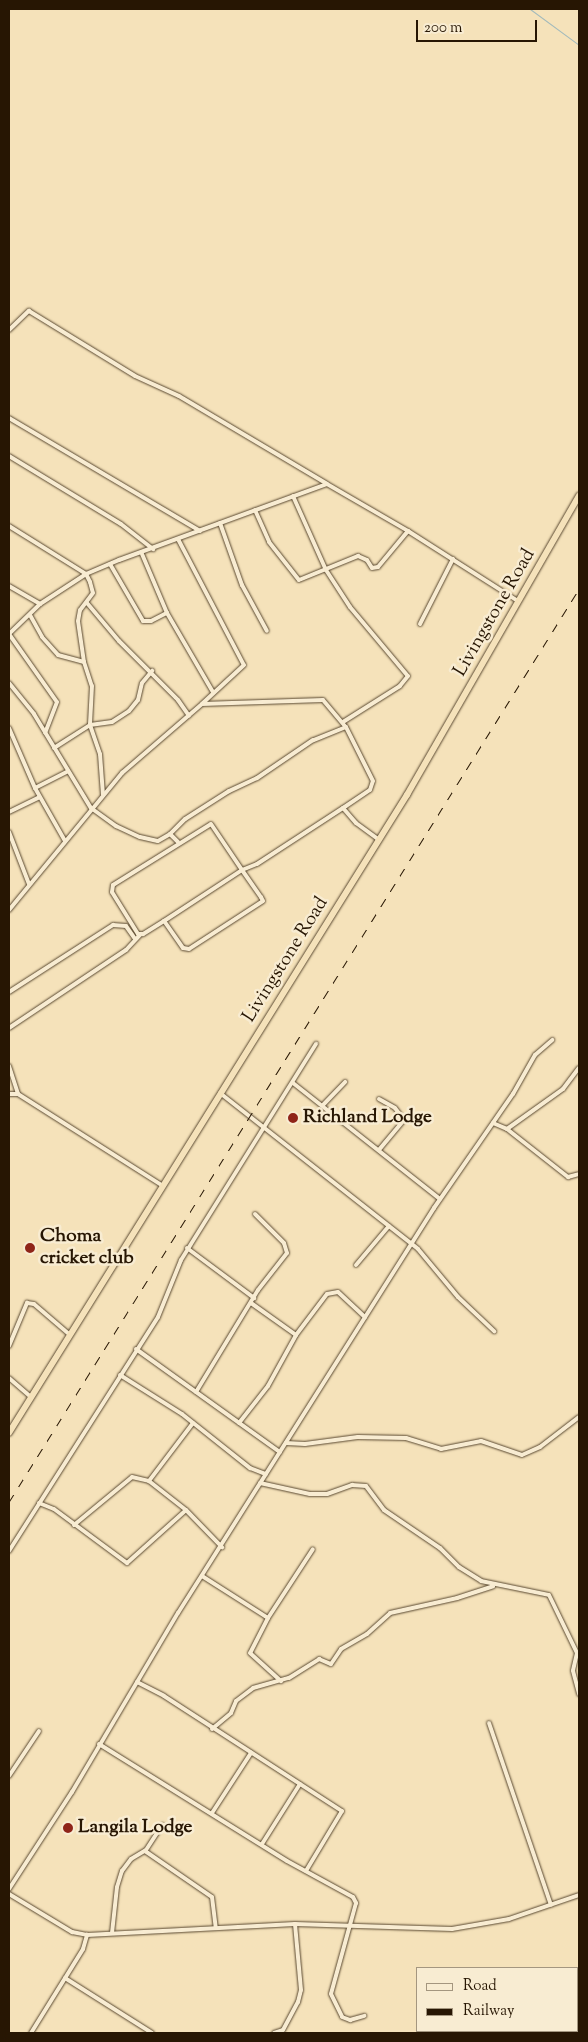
<!DOCTYPE html>
<html>
<head>
<meta charset="utf-8">
<style>
	body { margin:0 }
	#map { position:relative; width:588px; height:2042px; overflow:hidden; background:#f5e2ba; font-family:"Sorts Mill Goudy",serif }
	div>[style] { position:absolute }
	[style*='--x'] { left:calc(var(--x)*1px); top:calc(var(--y)*1px); width:calc(var(--w)*1px); rotate:calc(var(--a)*1deg) }
	.stream>* { height:1px; margin:-0.5px; padding:0 0.5px; transform-origin:0.5px; border-radius:0.5px; background:#a2babc }
	.roads { filter:drop-shadow(0 0 1px #5a4931) drop-shadow(0 0 1px #5a4931) }
	.minor>* { height:4px; margin:-2px; padding:0 2px; transform-origin:2px; border-radius:2px; background:#f8ecd2 }
	.highway>* { height:5.5px; margin:-2.75px; padding:0 2.75px; transform-origin:2.75px; border-radius:2.75px; background:#f5e2ba }
	.rail>* { height:1px; margin-top:-0.5px; transform-origin:0; background:repeating-linear-gradient(90deg,#271603 0 9px,transparent 0 18px) }
	.dots>* { width:14px; height:14px; translate:-50% -50%; box-sizing:border-box; border:2px solid #f8ecd2; border-radius:50% }
	span { translate:-50% -50%; white-space:nowrap; text-align:center; line-height:1.15; -webkit-text-stroke:5px #f8ecd2; paint-order:stroke }
	.street-label { font-size:19px; color:#271603 }
	.poi-label { font-size:19px; color:#271603; font-weight:700 }
	.left { translate:0 -50%; text-align:left }
	.frame { position:absolute; inset:0; border:10px solid #271603; pointer-events:none }
	.legend { position:absolute; left:416px; top:1967px; width:162px; height:65px; box-sizing:border-box; background:#f8ecd2; border:1px solid #a4967f; margin:0; padding:6px 9px; list-style:none; font-size:15px; color:#271603 }
	.legend li { display:flex; align-items:center; gap:10px; height:25px }
	.legend b { width:25px; border:1px solid #a4967f }
	.scale { position:absolute; left:416px; top:20px; width:121px; height:22px; box-sizing:border-box; border:2px solid #271603; border-top:0; padding-left:6px; font-size:15px; line-height:18px; white-space:nowrap; color:#271603; -webkit-text-stroke:4px #f8ecd2; paint-order:stroke }
</style>
</head>
<body>
<div id="map">
	<div class="stream">
		<div style="--x:530;--y:9;--w:61;--a:36.3"></div>
	</div>
	<div class="roads">
		<div class="minor">
			<div style="--x:9;--y:330;--w:28;--a:-44"></div>
			<div style="--x:29;--y:311;--w:124;--a:31.5"></div>
			<div style="--x:135;--y:376;--w:48;--a:24.4"></div>
			<div style="--x:179;--y:396;--w:172;--a:30.7"></div>
			<div style="--x:9;--y:418;--w:222;--a:30.6"></div>
			<div style="--x:9;--y:456;--w:131;--a:31.3"></div>
			<div style="--x:121;--y:524;--w:41;--a:38"></div>
			<div style="--x:293;--y:496;--w:81;--a:66"></div>
			<div style="--x:326;--y:570;--w:44;--a:57"></div>
			<div style="--x:350;--y:607;--w:90;--a:50"></div>
			<div style="--x:408;--y:676;--w:13;--a:129"></div>
			<div style="--x:400;--y:686;--w:67;--a:147.7"></div>
			<div style="--x:255;--y:510;--w:35;--a:66"></div>
			<div style="--x:269;--y:542;--w:48;--a:51.7"></div>
			<div style="--x:299;--y:580;--w:64;--a:-22.1"></div>
			<div style="--x:358;--y:556;--w:10;--a:24"></div>
			<div style="--x:367;--y:560;--w:9;--a:58"></div>
			<div style="--x:372;--y:568;--w:6;--a:-9"></div>
			<div style="--x:378;--y:567;--w:47;--a:-50.2"></div>
			<div style="--x:220;--y:523;--w:66;--a:70.5"></div>
			<div style="--x:242;--y:585;--w:52;--a:61.5"></div>
			<div style="--x:9;--y:526;--w:91;--a:31.9"></div>
			<div style="--x:86;--y:574;--w:9;--a:63"></div>
			<div style="--x:90;--y:582;--w:11;--a:75"></div>
			<div style="--x:93;--y:593;--w:21;--a:127"></div>
			<div style="--x:80;--y:610;--w:11;--a:100"></div>
			<div style="--x:78;--y:621;--w:41;--a:81.7"></div>
			<div style="--x:84;--y:662;--w:25;--a:72"></div>
			<div style="--x:92;--y:686;--w:39;--a:93"></div>
			<div style="--x:90;--y:725;--w:22;--a:-8"></div>
			<div style="--x:112;--y:722;--w:20;--a:-33"></div>
			<div style="--x:129;--y:711;--w:14;--a:-51"></div>
			<div style="--x:138;--y:700;--w:17;--a:-77"></div>
			<div style="--x:142;--y:683;--w:16;--a:-50"></div>
			<div style="--x:178;--y:539;--w:142;--a:62.4"></div>
			<div style="--x:244;--y:665;--w:56;--a:137.2"></div>
			<div style="--x:142;--y:554;--w:64;--a:67"></div>
			<div style="--x:167;--y:613;--w:91;--a:59.8"></div>
			<div style="--x:110;--y:564;--w:66;--a:59.9"></div>
			<div style="--x:143;--y:621;--w:8;--a:0"></div>
			<div style="--x:151;--y:621;--w:18;--a:-27"></div>
			<div style="--x:9;--y:586;--w:36;--a:30"></div>
			<div style="--x:40;--y:604;--w:43;--a:135.9"></div>
			<div style="--x:87;--y:603;--w:50;--a:49.9"></div>
			<div style="--x:119;--y:641;--w:83;--a:45"></div>
			<div style="--x:178;--y:700;--w:19;--a:55"></div>
			<div style="--x:40;--y:604;--w:55;--a:-33.1"></div>
			<div style="--x:86;--y:574;--w:36;--a:-23"></div>
			<div style="--x:119;--y:560;--w:221;--a:-20.1"></div>
			<div style="--x:327;--y:484;--w:94;--a:30.1"></div>
			<div style="--x:408;--y:531;--w:130;--a:32.5"></div>
			<div style="--x:30;--y:615;--w:25;--a:61"></div>
			<div style="--x:42;--y:637;--w:24;--a:48"></div>
			<div style="--x:58;--y:655;--w:27;--a:15"></div>
			<div style="--x:420;--y:624;--w:73;--a:-63.1"></div>
			<div style="--x:9;--y:634;--w:83;--a:54.8"></div>
			<div style="--x:57;--y:702;--w:33;--a:111"></div>
			<div style="--x:9;--y:683;--w:40;--a:51"></div>
			<div style="--x:34;--y:714;--w:110;--a:58.8"></div>
			<div style="--x:91;--y:808;--w:31;--a:36"></div>
			<div style="--x:116;--y:826;--w:26;--a:25"></div>
			<div style="--x:140;--y:837;--w:18;--a:13"></div>
			<div style="--x:158;--y:841;--w:14;--a:-30"></div>
			<div style="--x:170;--y:834;--w:11;--a:45"></div>
			<div style="--x:9;--y:728;--w:65;--a:66.6"></div>
			<div style="--x:35;--y:788;--w:61;--a:60.5"></div>
			<div style="--x:54;--y:748;--w:43;--a:-32.6"></div>
			<div style="--x:90;--y:725;--w:31;--a:71"></div>
			<div style="--x:100;--y:754;--w:41;--a:85.8"></div>
			<div style="--x:35;--y:788;--w:37;--a:-27"></div>
			<div style="--x:343;--y:808;--w:20;--a:49"></div>
			<div style="--x:356;--y:823;--w:29;--a:36"></div>
			<div style="--x:9;--y:812;--w:34;--a:-26"></div>
			<div style="--x:9;--y:832;--w:56;--a:69"></div>
			<div style="--x:9;--y:910;--w:178;--a:-50.5"></div>
			<div style="--x:122;--y:773;--w:106;--a:-40.8"></div>
			<div style="--x:202;--y:704;--w:121;--a:-1.9"></div>
			<div style="--x:323;--y:700;--w:35;--a:50"></div>
			<div style="--x:164;--y:921;--w:25;--a:148"></div>
			<div style="--x:143;--y:934;--w:5;--a:180"></div>
			<div style="--x:138;--y:934;--w:49;--a:-121.8"></div>
			<div style="--x:112;--y:892;--w:7;--a:-82"></div>
			<div style="--x:113;--y:885;--w:115;--a:-31.9"></div>
			<div style="--x:211;--y:824;--w:55;--a:56"></div>
			<div style="--x:242;--y:870;--w:33;--a:55"></div>
			<div style="--x:261;--y:897;--w:4;--a:63"></div>
			<div style="--x:263;--y:901;--w:88;--a:147"></div>
			<div style="--x:189;--y:949;--w:6;--a:-171"></div>
			<div style="--x:183;--y:948;--w:33;--a:-125"></div>
			<div style="--x:164;--y:921;--w:93;--a:-33.2"></div>
			<div style="--x:242;--y:870;--w:16;--a:-22"></div>
			<div style="--x:257;--y:864;--w:103;--a:-33.1"></div>
			<div style="--x:343;--y:808;--w:32;--a:-34"></div>
			<div style="--x:370;--y:790;--w:9;--a:-72"></div>
			<div style="--x:373;--y:781;--w:60;--a:-116.6"></div>
			<div style="--x:346;--y:727;--w:35;--a:158"></div>
			<div style="--x:313;--y:740;--w:68;--a:145.8"></div>
			<div style="--x:257;--y:778;--w:31;--a:155"></div>
			<div style="--x:229;--y:791;--w:52;--a:147.5"></div>
			<div style="--x:185;--y:819;--w:21;--a:135"></div>
			<div style="--x:9;--y:992;--w:124;--a:-32.8"></div>
			<div style="--x:113;--y:925;--w:13;--a:4"></div>
			<div style="--x:126;--y:926;--w:16;--a:55"></div>
			<div style="--x:9;--y:1028;--w:141;--a:-33.7"></div>
			<div style="--x:126;--y:950;--w:21;--a:-47"></div>
			<div style="--x:9;--y:1066;--w:29;--a:72"></div>
			<div style="--x:293;--y:1083;--w:187;--a:38.3"></div>
			<div style="--x:220;--y:1093;--w:252;--a:38.2"></div>
			<div style="--x:418;--y:1249;--w:62;--a:50.2"></div>
			<div style="--x:458;--y:1297;--w:50;--a:43.4"></div>
			<div style="--x:9;--y:1094;--w:9;--a:0"></div>
			<div style="--x:18;--y:1094;--w:172;--a:32.4"></div>
			<div style="--x:379;--y:1099;--w:18;--a:29"></div>
			<div style="--x:395;--y:1108;--w:15;--a:53"></div>
			<div style="--x:404;--y:1120;--w:38;--a:130"></div>
			<div style="--x:323;--y:1105;--w:32;--a:-46"></div>
			<div style="--x:493;--y:1123;--w:15;--a:23"></div>
			<div style="--x:507;--y:1129;--w:78;--a:38.2"></div>
			<div style="--x:568;--y:1177;--w:11;--a:-15"></div>
			<div style="--x:507;--y:1129;--w:69;--a:-35.5"></div>
			<div style="--x:563;--y:1089;--w:26;--a:-53"></div>
			<div style="--x:187;--y:1248;--w:84;--a:36.7"></div>
			<div style="--x:356;--y:1265;--w:51;--a:-49.8"></div>
			<div style="--x:251;--y:1303;--w:55;--a:35.4"></div>
			<div style="--x:9;--y:1346;--w:47;--a:-67.3"></div>
			<div style="--x:27;--y:1303;--w:7;--a:8"></div>
			<div style="--x:34;--y:1304;--w:46;--a:40.6"></div>
			<div style="--x:136;--y:1349;--w:177;--a:35.6"></div>
			<div style="--x:120;--y:1375;--w:73;--a:32.2"></div>
			<div style="--x:182;--y:1414;--w:87;--a:38.5"></div>
			<div style="--x:250;--y:1468;--w:17;--a:21"></div>
			<div style="--x:9;--y:1378;--w:29;--a:41"></div>
			<div style="--x:196;--y:1392;--w:119;--a:-58.7"></div>
			<div style="--x:258;--y:1290;--w:47;--a:-51.9"></div>
			<div style="--x:287;--y:1253;--w:10;--a:-107"></div>
			<div style="--x:284;--y:1243;--w:41;--a:-135"></div>
			<div style="--x:193;--y:1423;--w:73;--a:127.2"></div>
			<div style="--x:149;--y:1481;--w:47;--a:38.1"></div>
			<div style="--x:186;--y:1510;--w:52;--a:45.8"></div>
			<div style="--x:239;--y:1423;--w:47;--a:-51.9"></div>
			<div style="--x:268;--y:1386;--w:58;--a:-61.2"></div>
			<div style="--x:296;--y:1335;--w:51;--a:-52.9"></div>
			<div style="--x:327;--y:1294;--w:11;--a:-10"></div>
			<div style="--x:338;--y:1292;--w:37;--a:43"></div>
			<div style="--x:286;--y:1443;--w:19;--a:3"></div>
			<div style="--x:305;--y:1444;--w:53;--a:-7.5"></div>
			<div style="--x:358;--y:1437;--w:48;--a:1.2"></div>
			<div style="--x:406;--y:1438;--w:37;--a:17"></div>
			<div style="--x:441;--y:1449;--w:41;--a:-11.3"></div>
			<div style="--x:481;--y:1441;--w:43;--a:18.9"></div>
			<div style="--x:522;--y:1455;--w:20;--a:-24"></div>
			<div style="--x:540;--y:1447;--w:49;--a:-37.6"></div>
			<div style="--x:260;--y:1483;--w:51;--a:12.4"></div>
			<div style="--x:310;--y:1494;--w:17;--a:0"></div>
			<div style="--x:327;--y:1494;--w:27;--a:-20"></div>
			<div style="--x:352;--y:1485;--w:14;--a:4"></div>
			<div style="--x:366;--y:1486;--w:30;--a:53"></div>
			<div style="--x:384;--y:1510;--w:68;--a:34.2"></div>
			<div style="--x:440;--y:1548;--w:27;--a:45"></div>
			<div style="--x:459;--y:1567;--w:26;--a:32"></div>
			<div style="--x:481;--y:1581;--w:69;--a:11.6"></div>
			<div style="--x:549;--y:1595;--w:64;--a:64.2"></div>
			<div style="--x:577;--y:1653;--w:18;--a:103"></div>
			<div style="--x:573;--y:1671;--w:24;--a:75"></div>
			<div style="--x:39;--y:1503;--w:16;--a:22"></div>
			<div style="--x:54;--y:1509;--w:91;--a:36.5"></div>
			<div style="--x:127;--y:1563;--w:79;--a:-41.9"></div>
			<div style="--x:74;--y:1525;--w:75;--a:-39.6"></div>
			<div style="--x:132;--y:1477;--w:17;--a:13"></div>
			<div style="--x:9;--y:1551;--w:277;--a:-57.5"></div>
			<div style="--x:158;--y:1317;--w:61;--a:-68"></div>
			<div style="--x:181;--y:1260;--w:255;--a:-58"></div>
			<div style="--x:202;--y:1576;--w:78;--a:32.5"></div>
			<div style="--x:268;--y:1618;--w:82;--a:-56.9"></div>
			<div style="--x:268;--y:1618;--w:39;--a:117"></div>
			<div style="--x:250;--y:1653;--w:42;--a:42.1"></div>
			<div style="--x:137;--y:1682;--w:30;--a:27"></div>
			<div style="--x:164;--y:1696;--w:212;--a:32.9"></div>
			<div style="--x:342;--y:1811;--w:70;--a:121"></div>
			<div style="--x:489;--y:1723;--w:192;--a:71.2"></div>
			<div style="--x:212;--y:1729;--w:25;--a:-40"></div>
			<div style="--x:231;--y:1713;--w:13;--a:-67"></div>
			<div style="--x:236;--y:1701;--w:21;--a:-37"></div>
			<div style="--x:253;--y:1688;--w:37;--a:-16"></div>
			<div style="--x:289;--y:1678;--w:36;--a:-32"></div>
			<div style="--x:319;--y:1659;--w:13;--a:23"></div>
			<div style="--x:331;--y:1664;--w:18;--a:-56"></div>
			<div style="--x:341;--y:1649;--w:30;--a:-30"></div>
			<div style="--x:367;--y:1634;--w:31;--a:-42"></div>
			<div style="--x:390;--y:1613;--w:69;--a:-12.6"></div>
			<div style="--x:457;--y:1598;--w:38;--a:-18"></div>
			<div style="--x:99;--y:1744;--w:221;--a:31.9"></div>
			<div style="--x:287;--y:1861;--w:75;--a:28.6"></div>
			<div style="--x:353;--y:1897;--w:7;--a:63"></div>
			<div style="--x:356;--y:1903;--w:94;--a:105.4"></div>
			<div style="--x:331;--y:1994;--w:25;--a:64"></div>
			<div style="--x:342;--y:2017;--w:9;--a:21"></div>
			<div style="--x:350;--y:2020;--w:15;--a:-16"></div>
			<div style="--x:9;--y:1776;--w:54;--a:-56.3"></div>
			<div style="--x:212;--y:1813;--w:72;--a:-57"></div>
			<div style="--x:262;--y:1844;--w:71;--a:-57.7"></div>
			<div style="--x:145;--y:1851;--w:81;--a:34.5"></div>
			<div style="--x:212;--y:1897;--w:31;--a:83"></div>
			<div style="--x:9;--y:1889;--w:116;--a:-57"></div>
			<div style="--x:72;--y:1792;--w:208;--a:-59.4"></div>
			<div style="--x:178;--y:1613;--w:479;--a:-57.7"></div>
			<div style="--x:434;--y:1208;--w:139;--a:-55.3"></div>
			<div style="--x:513;--y:1094;--w:45;--a:-60.6"></div>
			<div style="--x:535;--y:1055;--w:23;--a:-41"></div>
			<div style="--x:9;--y:1894;--w:74;--a:31.1"></div>
			<div style="--x:72;--y:1932;--w:15;--a:11"></div>
			<div style="--x:87;--y:1935;--w:208;--a:-3"></div>
			<div style="--x:295;--y:1924;--w:157;--a:1.8"></div>
			<div style="--x:452;--y:1929;--w:58;--a:-10"></div>
			<div style="--x:509;--y:1919;--w:74;--a:-18.9"></div>
			<div style="--x:112;--y:1933;--w:46;--a:-83.8"></div>
			<div style="--x:117;--y:1887;--w:17;--a:-73"></div>
			<div style="--x:122;--y:1871;--w:15;--a:-53"></div>
			<div style="--x:131;--y:1859;--w:17;--a:-31"></div>
			<div style="--x:146;--y:1850;--w:30;--a:-57"></div>
			<div style="--x:65;--y:1978;--w:103;--a:32.3"></div>
			<div style="--x:31;--y:2033;--w:99;--a:-58.2"></div>
			<div style="--x:83;--y:1949;--w:15;--a:-74"></div>
			<div style="--x:274;--y:2033;--w:9;--a:-18"></div>
			<div style="--x:283;--y:2030;--w:32;--a:-62"></div>
			<div style="--x:298;--y:2002;--w:12;--a:-76"></div>
			<div style="--x:301;--y:1990;--w:66;--a:-95.2"></div>
		</div>
		<div class="highway">
			<div style="--x:9;--y:1433;--w:752;--a:-58.04"></div>
			<div style="--x:407;--y:795;--w:345;--a:-60.1"></div>
		</div>
	</div>
	<div class="rail">
		<div style="--x:9;--y:1502;--w:1076;--a:-58.02"></div>
	</div>
	<div class="dots">
		<div style="left:293px;top:1118px;background:#8f2418"></div>
		<div style="left:30px;top:1248px;background:#8f2418"></div>
		<div style="left:68px;top:1828px;background:#8f2418"></div>
	</div>
	<div class="street-label">
		<span style="left:495px;top:613px;rotate:-60deg">Livingstone Road</span>
		<span style="left:286px;top:960px;rotate:-58deg">Livingstone Road</span>
	</div>
	<div class="poi-label">
		<span class="left" style="left:303px;top:1118px">Richland Lodge</span>
		<span class="left" style="left:40px;top:1248px">Choma<br>cricket club</span>
		<span class="left" style="left:78px;top:1828px">Langila Lodge</span>
	</div>
	<div class="frame"></div>
	<ul class="legend">
	<li><b style="height:6px;background:#f8ecd2"></b>Road</li>
	<li><b style="height:6px;background:#271603"></b>Railway</li>
	</ul>
	<div class="scale">200 m</div>
</div>
</body>
</html>
